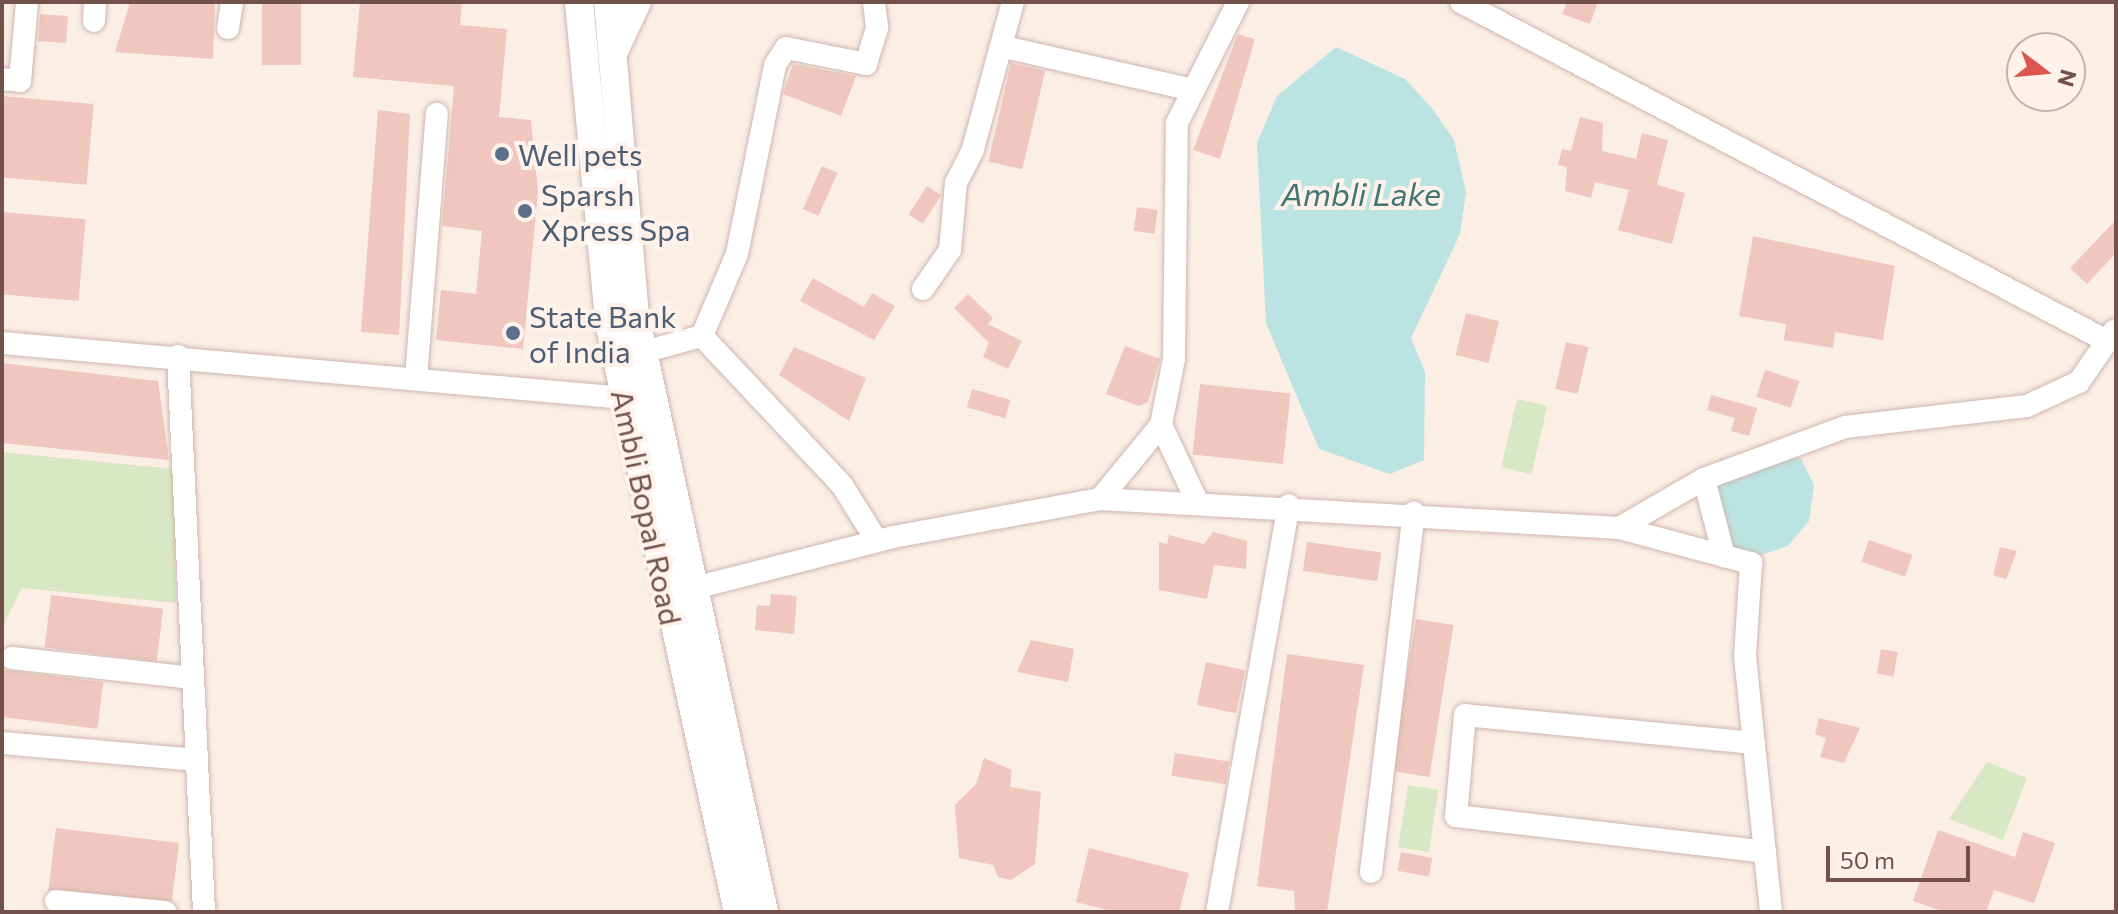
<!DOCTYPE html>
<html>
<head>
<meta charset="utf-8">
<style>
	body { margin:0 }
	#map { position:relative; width:2118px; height:914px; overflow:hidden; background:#fbeee5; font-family:Commissioner,sans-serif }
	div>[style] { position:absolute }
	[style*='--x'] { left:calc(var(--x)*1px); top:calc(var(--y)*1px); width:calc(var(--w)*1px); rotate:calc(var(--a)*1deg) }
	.green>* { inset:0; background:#d9e8c4; transform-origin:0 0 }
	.water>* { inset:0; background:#bae3e1 }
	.building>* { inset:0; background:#efc7be; transform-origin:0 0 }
	.roads { filter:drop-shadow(0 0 2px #ceb6af) drop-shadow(0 0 2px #ceb6af) }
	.minor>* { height:22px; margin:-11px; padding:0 11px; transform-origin:11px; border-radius:11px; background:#fff }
	.tertiary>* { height:28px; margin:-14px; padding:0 14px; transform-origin:14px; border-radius:14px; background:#fff }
	.dots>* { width:22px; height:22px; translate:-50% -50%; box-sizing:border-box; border:4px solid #fef2eb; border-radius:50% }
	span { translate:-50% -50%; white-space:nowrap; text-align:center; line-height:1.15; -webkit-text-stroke:8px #fef2eb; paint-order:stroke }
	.service-label { font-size:30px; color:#4e5e75 }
	.left { translate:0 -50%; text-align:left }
	.street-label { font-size:30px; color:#72514b }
	.water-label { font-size:32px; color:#407775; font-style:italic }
	.frame { position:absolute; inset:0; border:4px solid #72514b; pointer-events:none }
	.north { position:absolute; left:2006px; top:32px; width:80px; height:80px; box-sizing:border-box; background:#fef2eb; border:2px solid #c6b2ab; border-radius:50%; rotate:106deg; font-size:22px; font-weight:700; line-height:32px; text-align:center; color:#72514b }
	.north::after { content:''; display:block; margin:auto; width:28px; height:36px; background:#de5450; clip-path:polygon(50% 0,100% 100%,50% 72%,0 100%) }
	.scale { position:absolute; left:1826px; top:846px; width:144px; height:36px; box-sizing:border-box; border:4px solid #72514b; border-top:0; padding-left:10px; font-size:24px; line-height:28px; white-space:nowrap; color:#72514b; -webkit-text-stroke:6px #fef2eb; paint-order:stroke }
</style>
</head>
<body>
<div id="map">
	<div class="green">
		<div style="left:1517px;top:399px;width:31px;height:70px;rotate:13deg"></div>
		<div style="clip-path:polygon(2px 452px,174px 469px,176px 603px,22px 588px,2px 628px)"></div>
		<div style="clip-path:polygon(1987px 762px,2027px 778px,2003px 840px,1949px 819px)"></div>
		<div style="left:1408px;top:785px;width:31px;height:63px;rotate:9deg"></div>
	</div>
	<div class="water">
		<div style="clip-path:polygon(1336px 47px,1405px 79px,1432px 108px,1454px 140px,1466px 192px,1460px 234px,1411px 338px,1425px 372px,1424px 460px,1390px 474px,1319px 449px,1266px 323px,1257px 143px,1277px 96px)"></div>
		<div style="clip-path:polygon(1785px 450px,1801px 459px,1814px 485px,1809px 521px,1788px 546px,1755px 557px,1724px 541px,1712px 503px,1721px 475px)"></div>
	</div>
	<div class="building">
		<div style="clip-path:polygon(130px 2px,215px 2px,213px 59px,115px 52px)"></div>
		<div style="left:262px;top:2px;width:39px;height:63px"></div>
		<div style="clip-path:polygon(360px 2px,462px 2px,460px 25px,507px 29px,499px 117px,531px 120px,538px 192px,523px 349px,436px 340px,441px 290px,476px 294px,482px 231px,442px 226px,454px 86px,353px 77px)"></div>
		<div style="clip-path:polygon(1567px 2px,1598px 2px,1590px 24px,1562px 14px)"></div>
		<div style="left:40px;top:14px;width:28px;height:27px;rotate:4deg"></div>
		<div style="clip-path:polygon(1238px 34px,1255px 39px,1220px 159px,1193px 150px)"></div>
		<div style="left:1011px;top:63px;width:35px;height:101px;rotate:13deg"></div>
		<div style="clip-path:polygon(793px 64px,856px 76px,841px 116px,783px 94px)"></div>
		<div style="left:2px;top:96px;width:92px;height:81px;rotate:5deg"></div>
		<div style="clip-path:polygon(378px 110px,410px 114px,399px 335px,361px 332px)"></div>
		<div style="clip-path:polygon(1580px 117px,1603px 123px,1602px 151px,1636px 159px,1642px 133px,1668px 140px,1657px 185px,1685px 193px,1672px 244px,1618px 230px,1629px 190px,1595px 182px,1591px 198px,1565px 191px,1567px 167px,1558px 165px,1562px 149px,1571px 151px)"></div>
		<div style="left:822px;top:166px;width:17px;height:47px;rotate:24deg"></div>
		<div style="left:927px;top:186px;width:17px;height:34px;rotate:33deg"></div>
		<div style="left:1137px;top:207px;width:21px;height:24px;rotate:8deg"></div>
		<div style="left:2px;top:212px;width:84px;height:82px;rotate:5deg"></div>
		<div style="clip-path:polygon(2116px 220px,2116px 253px,2087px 284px,2070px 268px)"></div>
		<div style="clip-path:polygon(1753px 236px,1895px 266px,1883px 340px,1835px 332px,1833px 348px,1784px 340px,1786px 324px,1739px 316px)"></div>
		<div style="clip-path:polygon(813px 278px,864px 307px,872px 293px,895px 306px,874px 340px,800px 301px)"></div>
		<div style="clip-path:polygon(968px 294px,993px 318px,988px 324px,1022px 341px,1008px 369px,983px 357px,989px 343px,954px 308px)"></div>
		<div style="left:1466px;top:313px;width:34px;height:43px;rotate:14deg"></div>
		<div style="left:1566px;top:342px;width:23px;height:48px;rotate:13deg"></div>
		<div style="clip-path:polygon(1125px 346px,1160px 359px,1148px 402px,1139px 406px,1106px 394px)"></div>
		<div style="clip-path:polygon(794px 347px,866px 378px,849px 421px,779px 375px)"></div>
		<div style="clip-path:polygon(2px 363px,158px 381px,169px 460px,2px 443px)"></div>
		<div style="left:1765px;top:370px;width:36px;height:28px;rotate:18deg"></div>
		<div style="left:1200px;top:384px;width:91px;height:71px;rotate:6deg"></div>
		<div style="left:972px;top:389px;width:40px;height:19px;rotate:16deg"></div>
		<div style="clip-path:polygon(1711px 395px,1757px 408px,1749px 436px,1731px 431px,1735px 418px,1707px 410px)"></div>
		<div style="clip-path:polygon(1213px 532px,1247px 541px,1246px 569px,1214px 565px,1207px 599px,1159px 590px,1159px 542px,1167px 544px,1169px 535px,1204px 544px)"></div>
		<div style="left:1869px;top:540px;width:46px;height:23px;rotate:19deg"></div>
		<div style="left:1307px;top:542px;width:75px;height:29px;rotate:8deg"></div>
		<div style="clip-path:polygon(2000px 547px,2017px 551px,2006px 579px,1993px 575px)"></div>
		<div style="clip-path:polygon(771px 594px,797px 596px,794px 634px,755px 630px,757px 605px,770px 606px)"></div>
		<div style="left:51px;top:595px;width:113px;height:53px;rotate:7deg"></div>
		<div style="left:1416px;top:619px;width:38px;height:154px;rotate:9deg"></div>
		<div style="clip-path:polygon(1031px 640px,1074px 649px,1068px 682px,1017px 672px)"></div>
		<div style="left:1881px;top:649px;width:17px;height:25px;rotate:10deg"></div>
		<div style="clip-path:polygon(1287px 654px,1364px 665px,1327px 912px,1295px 912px,1294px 891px,1257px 886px)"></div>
		<div style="left:1206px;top:662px;width:40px;height:44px;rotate:12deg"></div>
		<div style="left:4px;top:670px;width:100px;height:47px;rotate:7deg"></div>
		<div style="clip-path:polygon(1819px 718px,1860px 728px,1844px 763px,1820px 757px,1826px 738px,1815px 734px)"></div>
		<div style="left:1175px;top:753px;width:55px;height:23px;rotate:9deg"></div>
		<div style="clip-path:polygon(984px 758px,1012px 770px,1010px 787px,1041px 792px,1035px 864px,1011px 880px,998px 877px,993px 865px,959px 858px,955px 805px,976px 784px)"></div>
		<div style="left:56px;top:828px;width:124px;height:63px;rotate:7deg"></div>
		<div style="clip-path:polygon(1938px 830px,2015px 857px,2023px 832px,2055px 843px,2034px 903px,1994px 890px,1986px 912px,1945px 912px,1913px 901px)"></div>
		<div style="clip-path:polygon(1089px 848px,1189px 873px,1179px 912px,1114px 912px,1076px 902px)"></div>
		<div style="left:1401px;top:852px;width:32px;height:19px;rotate:11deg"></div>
	</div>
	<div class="roads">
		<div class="minor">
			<div style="--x:1461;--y:2;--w:730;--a:27.69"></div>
			<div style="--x:94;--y:21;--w:19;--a:-87"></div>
			<div style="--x:228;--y:28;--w:26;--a:-81"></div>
			<div style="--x:1004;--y:47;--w:194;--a:12.8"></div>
			<div style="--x:2;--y:79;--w:18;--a:6"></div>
			<div style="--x:20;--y:81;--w:79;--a:-84.9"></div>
			<div style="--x:923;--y:289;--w:47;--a:-55.3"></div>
			<div style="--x:950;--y:250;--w:67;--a:-84.9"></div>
			<div style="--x:956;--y:183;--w:38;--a:-63"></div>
			<div style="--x:973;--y:149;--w:152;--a:-74.8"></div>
			<div style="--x:702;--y:336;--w:204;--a:46.8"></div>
			<div style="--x:842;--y:485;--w:66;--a:58"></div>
			<div style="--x:2;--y:343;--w:625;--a:5.05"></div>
			<div style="--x:643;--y:352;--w:61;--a:-15.2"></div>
			<div style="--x:702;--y:336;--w:89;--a:-66.9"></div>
			<div style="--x:737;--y:254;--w:193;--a:-78.6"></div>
			<div style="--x:775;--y:65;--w:20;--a:-57"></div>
			<div style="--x:786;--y:48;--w:82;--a:11.3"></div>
			<div style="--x:866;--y:64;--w:39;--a:-73"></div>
			<div style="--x:877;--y:27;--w:25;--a:-97"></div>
			<div style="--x:178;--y:356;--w:557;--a:87.32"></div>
			<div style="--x:416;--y:378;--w:265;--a:-85.5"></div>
			<div style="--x:1161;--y:425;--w:67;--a:-78.9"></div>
			<div style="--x:1174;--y:359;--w:236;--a:-89.3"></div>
			<div style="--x:1177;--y:123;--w:136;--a:-63.2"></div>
			<div style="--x:1704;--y:479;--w:80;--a:75.4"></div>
			<div style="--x:1100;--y:499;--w:96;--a:-50.5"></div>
			<div style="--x:1161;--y:425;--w:84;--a:64.7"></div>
			<div style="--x:1619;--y:528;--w:98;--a:-30"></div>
			<div style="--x:1704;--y:479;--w:150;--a:-20.2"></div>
			<div style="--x:1845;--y:427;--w:183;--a:-6.6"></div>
			<div style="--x:2027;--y:406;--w:57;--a:-24.8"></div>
			<div style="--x:2079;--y:382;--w:62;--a:-55.5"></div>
			<div style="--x:679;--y:592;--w:221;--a:-14.4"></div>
			<div style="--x:893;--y:537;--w:210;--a:-10.4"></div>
			<div style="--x:1100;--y:499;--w:520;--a:3.2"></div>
			<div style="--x:1619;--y:528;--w:137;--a:14.9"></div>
			<div style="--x:1751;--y:563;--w:93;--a:93.7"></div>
			<div style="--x:1745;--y:656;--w:257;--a:84.2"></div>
			<div style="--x:12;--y:658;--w:182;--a:6.3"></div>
			<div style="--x:2;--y:743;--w:196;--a:5"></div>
			<div style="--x:1754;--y:743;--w:290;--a:-174.5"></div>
			<div style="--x:1465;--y:715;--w:101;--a:95.1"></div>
			<div style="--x:1456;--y:816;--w:311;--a:6.6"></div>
			<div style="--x:1371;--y:872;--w:362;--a:-83.2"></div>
			<div style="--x:56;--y:901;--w:110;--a:5.8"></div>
			<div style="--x:1217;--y:912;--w:413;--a:-80"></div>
		</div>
		<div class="tertiary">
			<div style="--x:579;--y:2;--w:321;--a:84.6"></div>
			<div style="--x:609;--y:322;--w:604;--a:77.67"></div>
			<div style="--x:608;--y:2;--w:313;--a:85.1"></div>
			<div style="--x:635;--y:314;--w:612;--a:77.83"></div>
			<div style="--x:614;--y:51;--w:54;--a:-64.9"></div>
		</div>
	</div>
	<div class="dots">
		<div style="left:502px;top:154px;background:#5c6f8a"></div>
		<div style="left:525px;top:211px;background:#5c6f8a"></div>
		<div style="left:513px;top:333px;background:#5c6f8a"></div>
	</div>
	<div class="service-label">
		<span class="left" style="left:518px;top:154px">Well pets</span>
		<span class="left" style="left:541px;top:211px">Sparsh<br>Xpress Spa</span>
		<span class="left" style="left:529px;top:333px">State Bank<br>of India</span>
	</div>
	<div class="street-label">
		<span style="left:647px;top:507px;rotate:78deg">Ambli Bopal Road</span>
	</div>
	<div class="water-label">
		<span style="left:1361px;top:193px">Ambli Lake</span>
	</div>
	<div class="frame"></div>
	<div class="north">N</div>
	<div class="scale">50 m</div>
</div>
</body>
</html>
